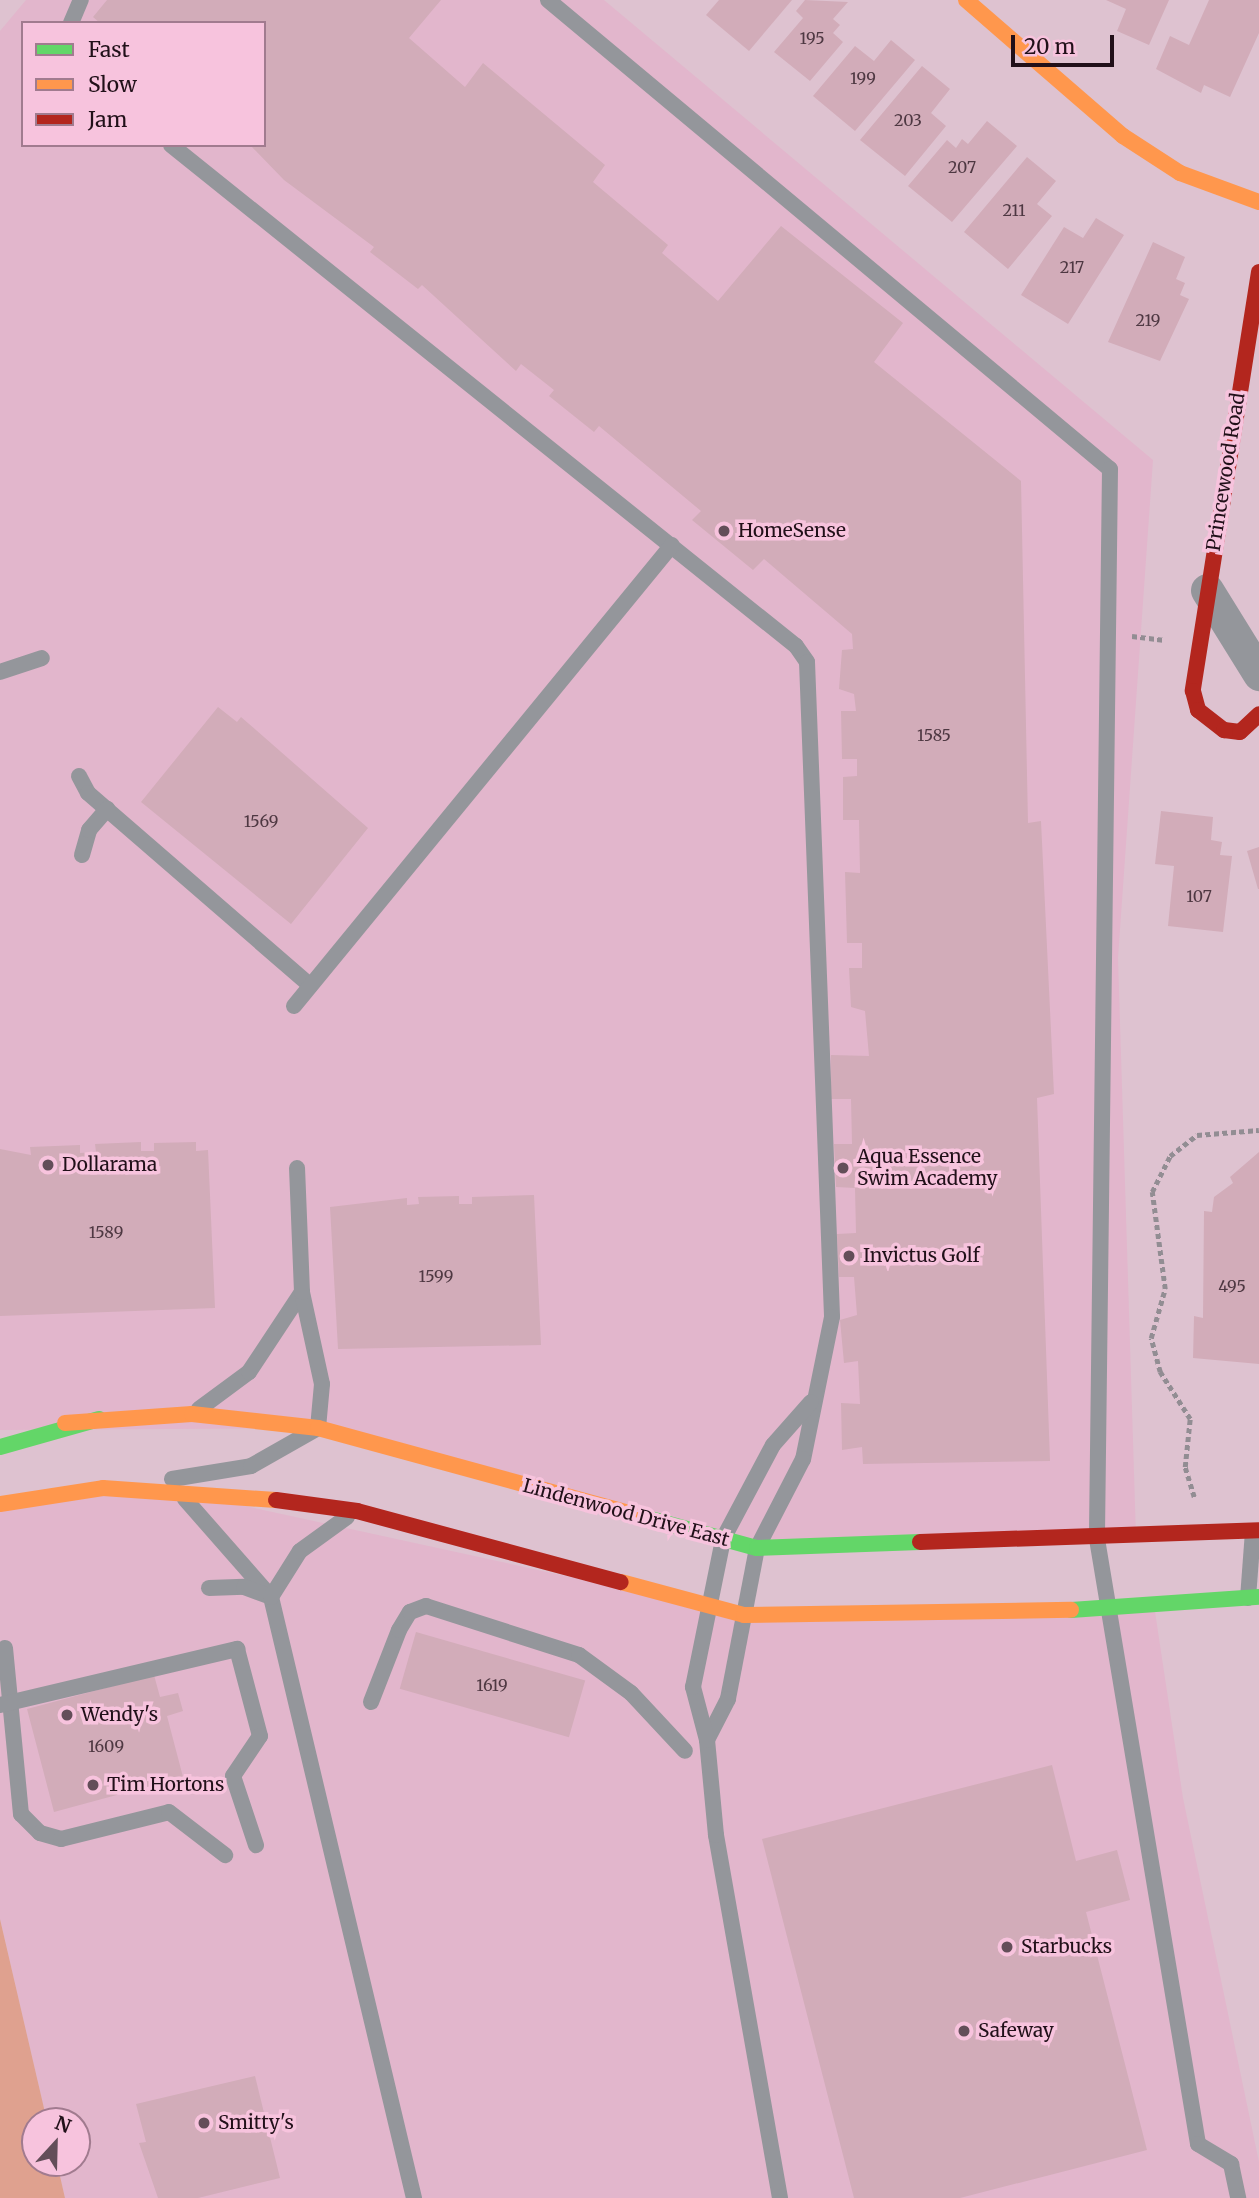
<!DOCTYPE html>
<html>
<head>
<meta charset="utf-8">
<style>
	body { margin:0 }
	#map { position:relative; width:1259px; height:2198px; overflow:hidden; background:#dec2d0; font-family:Merriweather,serif }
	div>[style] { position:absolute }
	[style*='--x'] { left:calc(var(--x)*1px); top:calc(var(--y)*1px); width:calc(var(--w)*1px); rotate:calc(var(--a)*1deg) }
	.built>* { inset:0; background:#e2b6cc }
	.green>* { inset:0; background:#dfa18f }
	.building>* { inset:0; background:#d2acb9; transform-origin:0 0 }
	.path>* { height:4.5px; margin-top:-2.25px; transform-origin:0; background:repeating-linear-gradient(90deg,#928d93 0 5px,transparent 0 8.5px) }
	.lane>* { height:16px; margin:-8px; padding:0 8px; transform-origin:8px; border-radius:8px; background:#94969b }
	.street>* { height:33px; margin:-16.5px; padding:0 16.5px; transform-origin:16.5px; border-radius:16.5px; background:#94969b }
	.fast>* { height:16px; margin:-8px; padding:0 8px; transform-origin:8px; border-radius:8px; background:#63d668 }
	.slow>* { height:16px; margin:-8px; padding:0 8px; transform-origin:8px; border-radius:8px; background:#ff974d }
	.jam>* { height:16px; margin:-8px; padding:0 8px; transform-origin:8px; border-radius:8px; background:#b3261e }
	.dots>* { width:19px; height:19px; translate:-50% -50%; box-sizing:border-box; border:4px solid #f7c3dd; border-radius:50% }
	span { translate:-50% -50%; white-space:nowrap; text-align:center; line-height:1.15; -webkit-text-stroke:7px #f7c3dd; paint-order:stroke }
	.number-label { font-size:16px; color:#4e3842 }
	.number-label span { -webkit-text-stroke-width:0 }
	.street-label { font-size:19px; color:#211019 }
	.poi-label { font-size:19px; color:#211019 }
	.left { translate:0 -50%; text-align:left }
	.legend { position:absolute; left:21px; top:21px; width:245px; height:126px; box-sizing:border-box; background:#f7c3dd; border:2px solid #a17b8f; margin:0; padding:9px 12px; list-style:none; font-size:21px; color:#211019 }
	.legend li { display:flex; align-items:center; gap:14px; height:35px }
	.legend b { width:35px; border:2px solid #a17b8f }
	.north { position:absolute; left:21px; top:2107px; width:70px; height:70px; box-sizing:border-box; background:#f7c3dd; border:2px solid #a17b8f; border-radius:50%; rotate:22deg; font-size:19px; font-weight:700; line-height:28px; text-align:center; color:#211019 }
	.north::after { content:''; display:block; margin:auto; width:24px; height:32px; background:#634e59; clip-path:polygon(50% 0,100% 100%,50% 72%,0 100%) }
	.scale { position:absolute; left:1011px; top:35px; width:103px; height:32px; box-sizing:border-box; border:4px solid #211019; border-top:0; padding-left:9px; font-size:21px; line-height:24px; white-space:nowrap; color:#211019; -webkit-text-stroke:5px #f7c3dd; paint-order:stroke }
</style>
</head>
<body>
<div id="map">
	<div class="built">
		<div style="clip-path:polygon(evenodd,26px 0,604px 0,1153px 460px,1118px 958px,1136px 1537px,757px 1548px,318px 1428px,0 1430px,0 31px,26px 0,23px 23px,264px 23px,264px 145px,23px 145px,23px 23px)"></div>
		<div style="clip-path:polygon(172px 1490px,744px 1615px,1154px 1605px,1183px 1798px,1259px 2162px,1259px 2198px,65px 2198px,57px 2163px,77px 2163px,77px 2121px,47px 2121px,0 1919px,0 1504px)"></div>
	</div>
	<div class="green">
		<div style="clip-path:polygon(0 1919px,47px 2121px,35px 2121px,35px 2163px,57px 2163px,65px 2198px,0 2198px)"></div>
	</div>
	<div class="building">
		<div style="clip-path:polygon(107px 0,441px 0,409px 38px,465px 87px,483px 63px,605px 165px,593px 182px,668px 245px,662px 253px,718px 301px,781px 226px,903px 323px,874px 362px,1021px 481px,1028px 823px,1041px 821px,1054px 1094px,1037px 1098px,1050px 1461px,863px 1464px,862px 1447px,842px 1450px,841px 1403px,860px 1404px,858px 1361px,844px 1363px,840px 1320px,857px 1315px,854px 1277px,839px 1277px,837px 1234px,856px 1233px,855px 1188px,836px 1187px,834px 1144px,852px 1144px,851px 1099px,831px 1099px,831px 1055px,869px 1056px,865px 1011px,851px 1007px,849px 968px,862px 968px,862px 943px,847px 943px,845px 872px,860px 873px,859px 820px,843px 820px,843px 777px,857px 776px,857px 759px,842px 759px,841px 711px,856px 711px,854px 694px,839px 689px,842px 650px,853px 649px,852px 634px,764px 559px,753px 570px,692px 520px,701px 511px,599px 426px,594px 432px,549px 396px,554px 390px,521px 364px,516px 371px,422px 285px,418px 289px,370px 252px,374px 247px,284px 180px,250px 145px,264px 145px,264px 23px,100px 23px,93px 17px)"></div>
		<div style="clip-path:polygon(719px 0,792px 0,749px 51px,706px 15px)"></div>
		<div style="clip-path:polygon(805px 0,848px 2px,833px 19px,840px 25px,833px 33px,843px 42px,810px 81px,774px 52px,803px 18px,796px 11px)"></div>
		<div style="clip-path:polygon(1106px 0,1169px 0,1149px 45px,1117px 31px,1126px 9px)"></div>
		<div style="clip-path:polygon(1209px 0,1259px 0,1259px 33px,1230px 97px,1204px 85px,1201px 93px,1156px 69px,1170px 36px,1189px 45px)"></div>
		<div style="clip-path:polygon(891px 40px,915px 60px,855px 131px,813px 96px,855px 46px,874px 61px)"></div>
		<div style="clip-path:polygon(922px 66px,950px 89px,931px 113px,946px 126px,905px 176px,860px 140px)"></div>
		<div style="clip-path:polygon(987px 121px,1017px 146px,952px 222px,908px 186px,947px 140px,956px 148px,962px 139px,968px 144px)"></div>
		<div style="clip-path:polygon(1027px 157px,1056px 181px,1037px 204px,1052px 216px,1008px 269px,964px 232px)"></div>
		<div style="clip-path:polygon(1096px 218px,1124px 235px,1068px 324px,1021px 295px,1064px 227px,1083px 238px)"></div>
		<div style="clip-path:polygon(1153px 242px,1185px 257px,1176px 279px,1185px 283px,1180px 295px,1189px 299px,1160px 361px,1108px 342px)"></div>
		<div style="clip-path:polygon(218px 707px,237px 722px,241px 717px,368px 828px,291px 924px,141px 802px)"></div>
		<div style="clip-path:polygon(1161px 811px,1213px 817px,1211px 840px,1222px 842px,1220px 855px,1232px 856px,1223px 932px,1168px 926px,1174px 866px,1155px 864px)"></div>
		<div style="clip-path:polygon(1259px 847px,1259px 889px,1258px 889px,1247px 851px)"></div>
		<div style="clip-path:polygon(141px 1142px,141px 1151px,154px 1151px,154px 1143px,196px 1142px,196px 1151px,208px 1150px,215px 1308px,0 1316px,0 1149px,31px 1155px,30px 1147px,80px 1145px,80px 1153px,96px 1152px,95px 1144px)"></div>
		<div style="clip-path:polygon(1259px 1152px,1259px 1364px,1193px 1358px,1194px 1316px,1203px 1318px,1204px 1211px,1212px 1212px,1214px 1197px,1233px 1183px,1230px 1177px)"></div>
		<div style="clip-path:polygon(534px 1195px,541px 1345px,338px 1349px,330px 1207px,407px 1198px,407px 1205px,419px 1204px,418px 1197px,459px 1196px,459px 1204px,472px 1204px,472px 1197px)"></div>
		<div style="left:416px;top:1632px;width:176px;height:59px;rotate:16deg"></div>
		<div style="clip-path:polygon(154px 1675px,160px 1697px,178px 1693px,183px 1711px,167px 1716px,183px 1777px,54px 1812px,27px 1709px)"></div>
		<div style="clip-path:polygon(1052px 1765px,1076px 1861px,1117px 1850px,1130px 1900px,1086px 1912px,1147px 2150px,960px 2198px,854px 2198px,762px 1839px)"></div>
		<div style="clip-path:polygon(255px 2076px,280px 2178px,198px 2198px,158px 2198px,139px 2143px,146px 2142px,136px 2104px)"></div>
	</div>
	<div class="path">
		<div style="--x:1132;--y:636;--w:33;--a:7"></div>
		<div style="--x:1194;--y:1497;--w:31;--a:-107"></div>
		<div style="--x:1185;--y:1467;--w:48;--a:-84.1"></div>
		<div style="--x:1190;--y:1419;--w:56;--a:-122.6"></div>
		<div style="--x:1160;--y:1372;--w:35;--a:-105"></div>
		<div style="--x:1151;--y:1338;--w:51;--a:-74.1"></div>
		<div style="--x:1165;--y:1289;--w:98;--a:-97.6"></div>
		<div style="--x:1152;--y:1192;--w:40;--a:-63.4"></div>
		<div style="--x:1170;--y:1156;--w:34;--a:-38"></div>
		<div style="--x:1197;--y:1135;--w:62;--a:-4.6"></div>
	</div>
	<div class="lane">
		<div style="--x:548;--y:0;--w:732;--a:39.85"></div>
		<div style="--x:1110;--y:469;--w:1070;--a:90.7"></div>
		<div style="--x:1097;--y:1539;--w:613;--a:80.52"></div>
		<div style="--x:1198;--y:2144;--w:39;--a:31"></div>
		<div style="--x:1231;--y:2164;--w:35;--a:78"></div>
		<div style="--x:71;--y:23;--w:25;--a:-67"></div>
		<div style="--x:171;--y:145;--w:801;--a:38.72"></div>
		<div style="--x:796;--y:646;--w:19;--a:55"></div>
		<div style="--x:807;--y:662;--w:655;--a:87.81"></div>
		<div style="--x:832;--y:1317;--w:145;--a:101.5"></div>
		<div style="--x:803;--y:1459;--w:100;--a:117.3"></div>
		<div style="--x:757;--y:1548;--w:154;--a:100.9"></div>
		<div style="--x:728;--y:1699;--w:46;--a:117.1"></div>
		<div style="--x:0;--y:672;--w:44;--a:-18.4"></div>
		<div style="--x:79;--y:776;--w:19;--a:62"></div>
		<div style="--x:88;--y:793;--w:294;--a:40.9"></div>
		<div style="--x:82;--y:855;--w:26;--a:-74"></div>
		<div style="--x:89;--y:830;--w:28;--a:-49"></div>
		<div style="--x:294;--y:1006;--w:596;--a:-50.65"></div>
		<div style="--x:199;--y:1409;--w:62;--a:-36.5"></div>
		<div style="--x:249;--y:1372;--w:96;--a:-56.5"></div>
		<div style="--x:172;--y:1479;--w:80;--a:-9.3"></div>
		<div style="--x:251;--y:1466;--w:77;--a:-29.6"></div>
		<div style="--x:318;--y:1428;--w:44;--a:-84.8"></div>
		<div style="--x:322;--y:1384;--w:94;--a:-102.3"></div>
		<div style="--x:302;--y:1292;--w:124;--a:-92.3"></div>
		<div style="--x:185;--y:1499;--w:130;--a:48.7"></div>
		<div style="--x:271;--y:1597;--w:618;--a:76.62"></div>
		<div style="--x:209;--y:1588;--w:35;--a:-2"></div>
		<div style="--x:244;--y:1587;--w:29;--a:20"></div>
		<div style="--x:271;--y:1597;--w:54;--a:-57.8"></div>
		<div style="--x:300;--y:1551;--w:58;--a:-35.9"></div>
		<div style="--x:1248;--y:1598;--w:67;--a:-85.7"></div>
		<div style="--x:5;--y:1648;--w:167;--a:84.5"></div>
		<div style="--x:21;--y:1814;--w:27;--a:45"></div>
		<div style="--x:40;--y:1833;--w:22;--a:16"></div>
		<div style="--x:61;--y:1839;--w:111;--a:-14"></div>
		<div style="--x:169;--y:1812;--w:71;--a:37.5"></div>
		<div style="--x:371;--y:1702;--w:77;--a:-68.7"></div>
		<div style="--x:399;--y:1630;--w:21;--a:-59"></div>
		<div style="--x:410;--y:1612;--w:17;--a:-21"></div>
		<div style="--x:426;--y:1606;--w:161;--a:17.8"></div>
		<div style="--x:579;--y:1655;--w:64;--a:36.2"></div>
		<div style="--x:631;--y:1693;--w:79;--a:47"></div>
		<div style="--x:0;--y:1705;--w:244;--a:-13.3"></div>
		<div style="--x:237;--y:1649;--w:90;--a:75.2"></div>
		<div style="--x:260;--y:1736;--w:48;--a:124"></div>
		<div style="--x:233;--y:1776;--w:73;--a:71.6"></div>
		<div style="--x:780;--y:2198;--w:369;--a:-100"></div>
		<div style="--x:716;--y:1835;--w:95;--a:-95.4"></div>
		<div style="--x:707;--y:1740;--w:55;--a:-104.8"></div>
		<div style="--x:693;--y:1687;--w:151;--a:-78.5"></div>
		<div style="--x:723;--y:1539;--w:106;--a:-62"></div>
		<div style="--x:773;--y:1445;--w:57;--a:-48.5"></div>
	</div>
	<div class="street">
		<div style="--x:1207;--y:590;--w:99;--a:58.2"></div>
	</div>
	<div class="fast">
		<div style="--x:0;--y:1447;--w:103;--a:-15.8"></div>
		<div style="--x:636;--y:1515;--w:125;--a:15.3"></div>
		<div style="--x:757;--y:1548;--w:163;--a:-2.1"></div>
		<div style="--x:1071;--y:1610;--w:188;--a:-4"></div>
	</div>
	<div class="slow">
		<div style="--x:966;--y:0;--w:208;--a:40.9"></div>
		<div style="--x:1123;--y:136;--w:68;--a:33"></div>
		<div style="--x:1180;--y:173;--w:84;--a:20.2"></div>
		<div style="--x:65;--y:1423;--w:127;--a:-4.1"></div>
		<div style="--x:192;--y:1414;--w:127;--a:6.3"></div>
		<div style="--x:318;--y:1428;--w:330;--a:15.3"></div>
		<div style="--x:0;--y:1504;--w:104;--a:-8.8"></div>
		<div style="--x:103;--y:1488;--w:173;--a:4"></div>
		<div style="--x:621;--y:1582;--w:127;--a:15"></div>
		<div style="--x:744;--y:1615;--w:327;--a:-0.9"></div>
	</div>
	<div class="jam">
		<div style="--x:1259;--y:272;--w:424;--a:99"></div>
		<div style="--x:1193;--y:691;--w:20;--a:75"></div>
		<div style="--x:1198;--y:710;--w:33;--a:38"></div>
		<div style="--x:1224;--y:730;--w:16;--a:7"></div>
		<div style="--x:1240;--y:732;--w:26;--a:-43"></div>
		<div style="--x:276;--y:1500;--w:82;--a:7.7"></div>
		<div style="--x:357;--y:1511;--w:273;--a:15.1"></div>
		<div style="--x:920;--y:1542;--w:339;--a:-2"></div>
	</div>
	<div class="dots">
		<div style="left:724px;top:531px;background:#634e59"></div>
		<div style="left:48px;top:1165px;background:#634e59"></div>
		<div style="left:843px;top:1168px;background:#634e59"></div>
		<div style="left:849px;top:1256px;background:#634e59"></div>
		<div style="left:67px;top:1715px;background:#634e59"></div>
		<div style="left:93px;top:1785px;background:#634e59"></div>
		<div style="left:1007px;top:1947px;background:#634e59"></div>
		<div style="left:964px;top:2031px;background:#634e59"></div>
		<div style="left:204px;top:2123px;background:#634e59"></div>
	</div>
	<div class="number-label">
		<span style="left:812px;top:38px">195</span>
		<span style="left:863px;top:78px">199</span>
		<span style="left:908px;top:120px">203</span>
		<span style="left:962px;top:167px">207</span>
		<span style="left:1014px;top:210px">211</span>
		<span style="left:1072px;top:267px">217</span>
		<span style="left:1148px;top:320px">219</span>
		<span style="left:934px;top:735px">1585</span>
		<span style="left:261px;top:821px">1569</span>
		<span style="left:1199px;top:896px">107</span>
		<span style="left:106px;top:1232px">1589</span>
		<span style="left:436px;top:1276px">1599</span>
		<span style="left:1232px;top:1286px">495</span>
		<span style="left:492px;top:1685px">1619</span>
		<span style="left:106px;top:1746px">1609</span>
	</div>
	<div class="street-label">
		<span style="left:1226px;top:472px;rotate:-81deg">Princewood Road</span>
		<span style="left:626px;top:1513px;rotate:15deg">Lindenwood Drive East</span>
	</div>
	<div class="poi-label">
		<span class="left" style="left:738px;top:531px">HomeSense</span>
		<span class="left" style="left:857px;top:1168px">Aqua Essence<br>Swim Academy</span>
		<span class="left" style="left:62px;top:1165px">Dollarama</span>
		<span class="left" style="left:863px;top:1256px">Invictus Golf</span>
		<span class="left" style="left:81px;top:1715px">Wendy's</span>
		<span class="left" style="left:107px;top:1785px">Tim Hortons</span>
		<span class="left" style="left:1021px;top:1947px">Starbucks</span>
		<span class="left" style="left:978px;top:2031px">Safeway</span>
		<span class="left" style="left:218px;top:2123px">Smitty's</span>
	</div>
	<ul class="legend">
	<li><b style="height:9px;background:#63d668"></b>Fast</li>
	<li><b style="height:9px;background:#ff974d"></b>Slow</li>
	<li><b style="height:9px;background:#b3261e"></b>Jam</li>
	</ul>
	<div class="north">N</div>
	<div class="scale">20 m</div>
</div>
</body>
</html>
